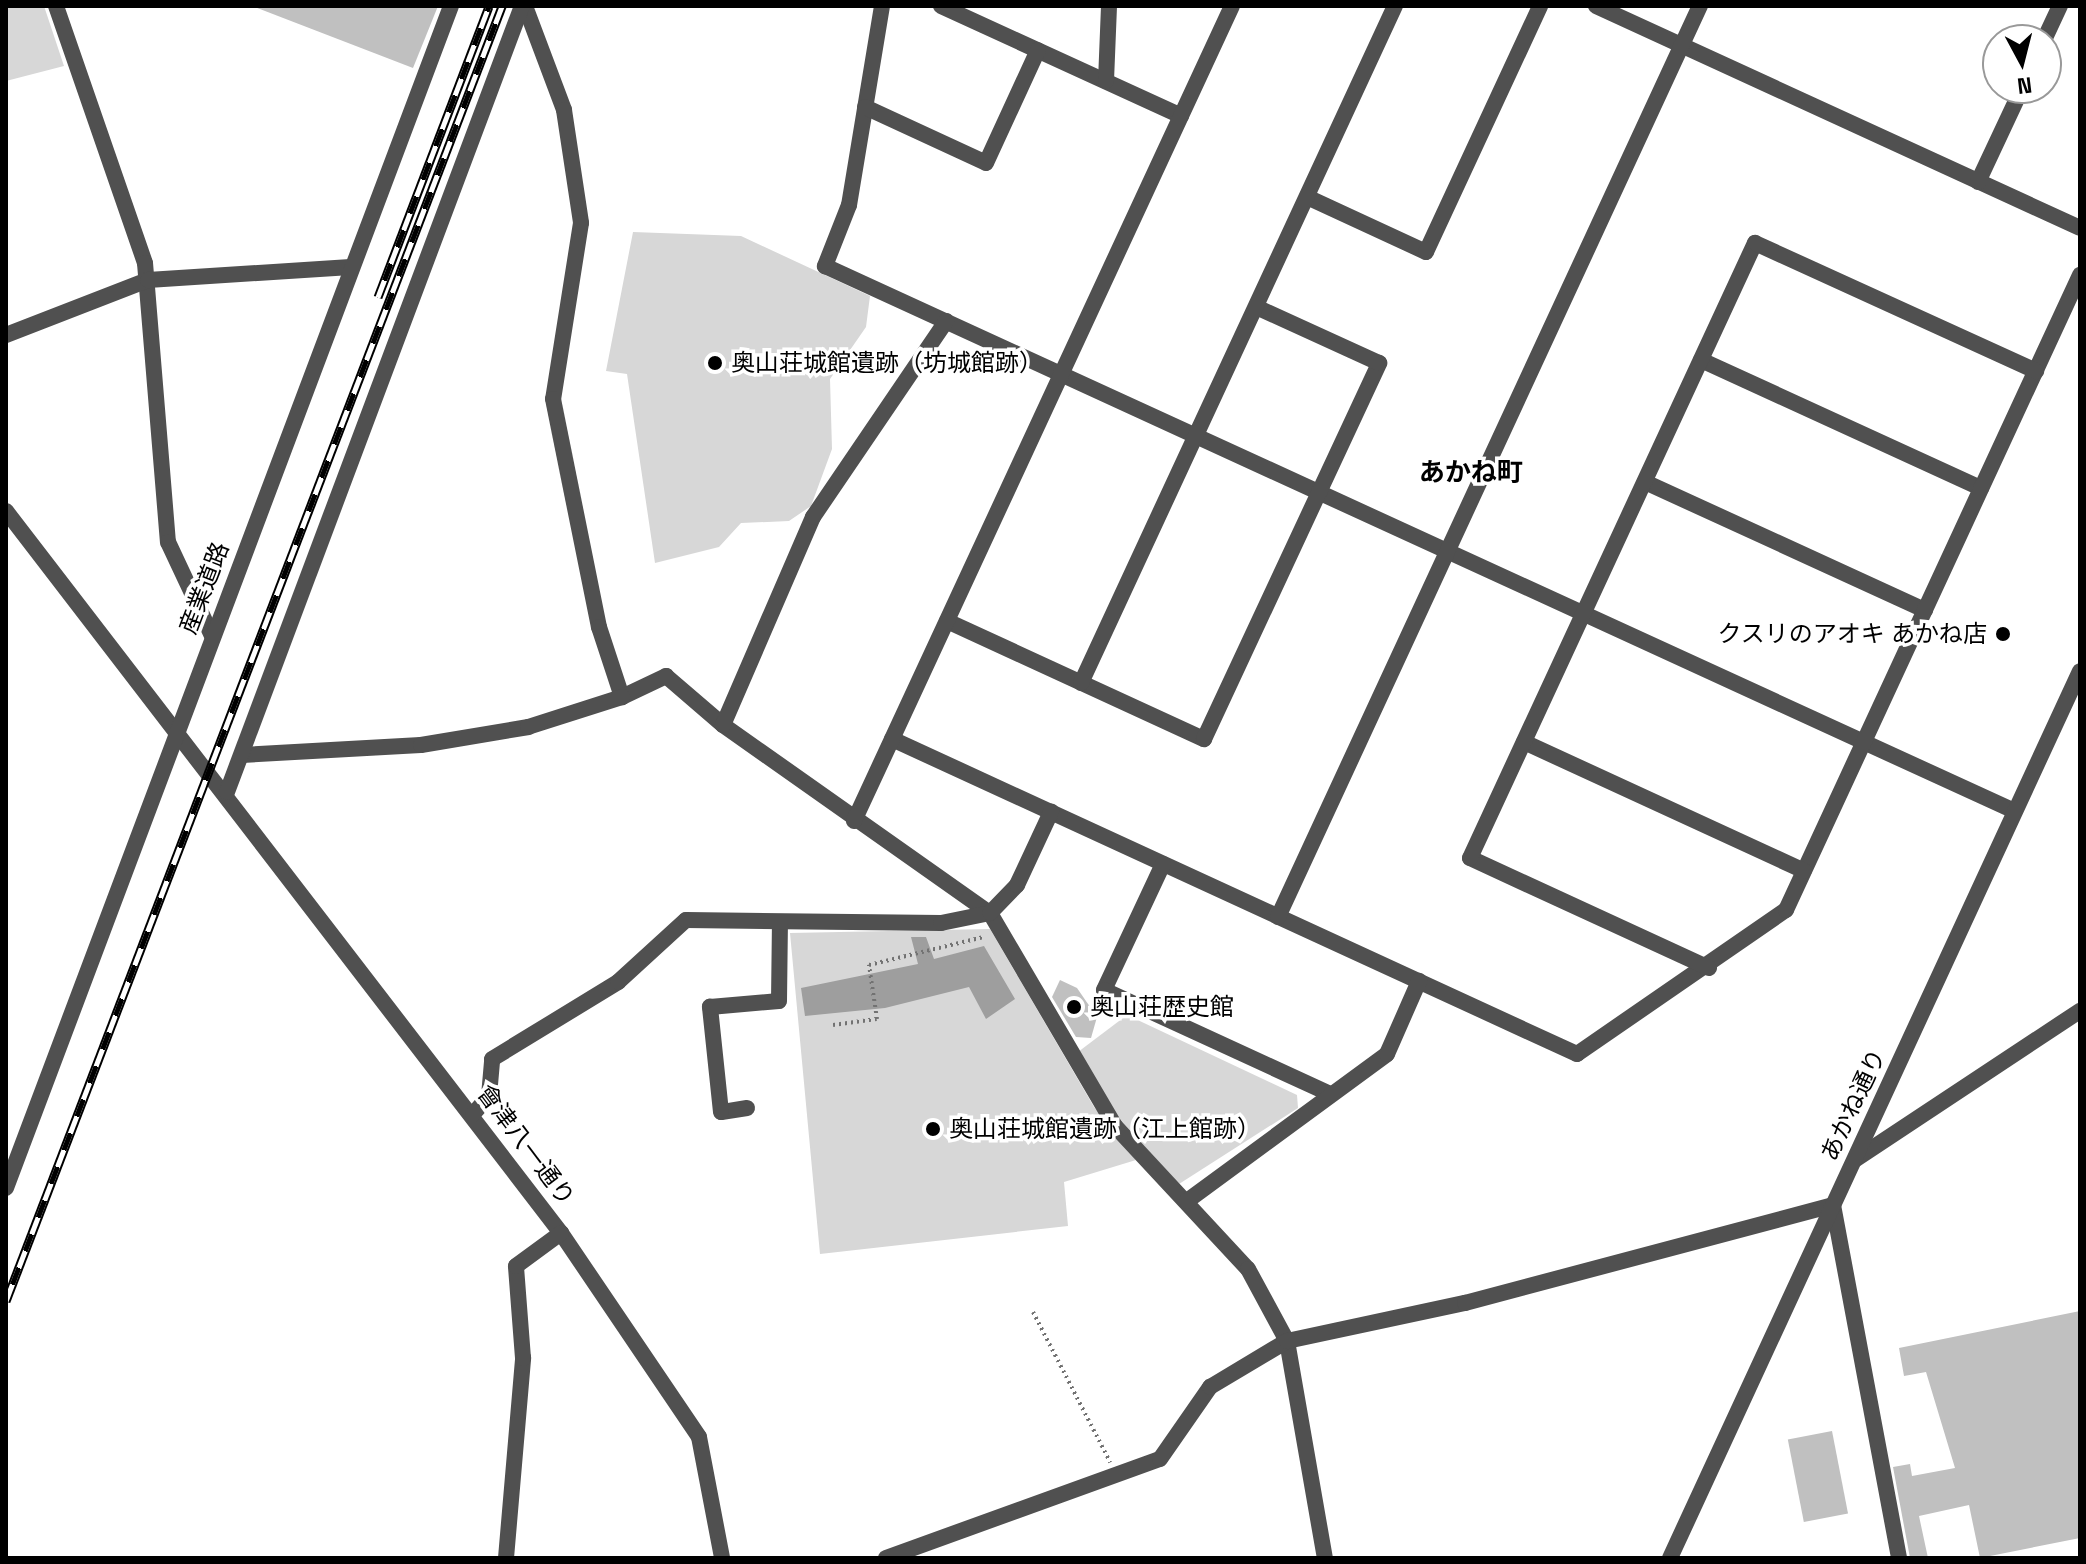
<!DOCTYPE html>
<html>
<head>
<meta charset="utf-8">
<style>
	body { margin:0 }
	#map { position:relative; width:2086px; height:1564px; overflow:hidden; background:#fff; font-family:"Space Grotesk","Noto Sans JP",sans-serif }
	div>[style] { position:absolute }
	[style*='--x'] { left:calc(var(--x)*1px); top:calc(var(--y)*1px); width:calc(var(--w)*1px); rotate:calc(var(--a)*1deg) }
	.green>* { inset:0; background:#d7d7d7 }
	.water>* { inset:0; background:#9e9e9e }
	.building>* { inset:0; background:#c0c0c0; transform-origin:0 0 }
	.path>* { height:4px; margin-top:-2px; transform-origin:0; background:repeating-linear-gradient(90deg,#727272 0 2px,transparent 0 6px) }
	.minor>* { height:16px; margin:-8px; padding:0 8px; transform-origin:8px; border-radius:8px; background:#505050 }
	.tertiary>* { height:16px; margin:-8px; padding:0 8px; transform-origin:8px; border-radius:8px; background:#505050 }
	.rail>* { height:9px; margin-top:-4.5px; transform-origin:0; background:repeating-linear-gradient(90deg,#fff 0 18px,#000 0 36px); box-sizing:border-box; border-block:2px solid #000 }
	.dots>* { width:22px; height:22px; translate:-50% -50%; box-sizing:border-box; border:4px solid #fff; border-radius:50% }
	span { translate:-50% -50%; white-space:nowrap; text-align:center; line-height:1.15; -webkit-text-stroke:7px #fff; paint-order:stroke }
	.poi-label { font-size:24px; color:#000 }
	.left { translate:0 -50%; text-align:left }
	.right { translate:-100% -50%; text-align:right }
	.street-label { font-size:24px; color:#000 }
	.neighbourhood-label { font-size:26px; color:#000; font-weight:700 }
	.frame { position:absolute; inset:0; border:8px solid #000; pointer-events:none }
	.north { position:absolute; left:1982px; top:24px; width:80px; height:80px; box-sizing:border-box; background:#fff; border:2px solid #999; border-radius:50%; rotate:173deg; font-size:22px; font-weight:700; line-height:32px; text-align:center; color:#000 }
	.north::after { content:''; display:block; margin:auto; width:28px; height:36px; background:#000; clip-path:polygon(50% 0,100% 100%,50% 72%,0 100%) }
</style>
</head>
<body>
<div id="map">
	<div class="green">
		<div style="clip-path:polygon(6px 6px,44px 6px,64px 66px,6px 81px)"></div>
		<div style="clip-path:polygon(633px 232px,741px 236px,870px 296px,866px 327px,830px 379px,832px 449px,811px 506px,789px 521px,741px 523px,719px 547px,655px 563px,627px 374px,606px 371px)"></div>
		<div style="clip-path:polygon(990px 929px,1094px 1107px,1136px 1160px,1064px 1182px,1068px 1226px,820px 1254px,790px 933px)"></div>
		<div style="clip-path:polygon(1127px 1015px,1297px 1095px,1298px 1108px,1179px 1184px,1116px 1115px,1078px 1052px)"></div>
	</div>
	<div class="water">
		<div style="clip-path:polygon(911px 937px,926px 937px,934px 959px,984px 946px,1015px 999px,986px 1019px,969px 987px,885px 1008px,805px 1016px,801px 988px,918px 964px)"></div>
	</div>
	<div class="building">
		<div style="clip-path:polygon(252px 6px,438px 6px,413px 68px)"></div>
		<div style="clip-path:polygon(1060px 980px,1077px 988px,1097px 1017px,1091px 1038px,1076px 1037px,1052px 997px)"></div>
		<div style="clip-path:polygon(2080px 1311px,2080px 1538px,1980px 1558px,1969px 1505px,1919px 1516px,1928px 1558px,1910px 1558px,1893px 1467px,1910px 1464px,1912px 1476px,1955px 1468px,1926px 1372px,1904px 1376px,1899px 1348px)"></div>
		<div style="left:1832px;top:1431px;width:84px;height:45px;rotate:79deg"></div>
	</div>
	<div class="path">
		<div style="--x:833;--y:1025;--w:44;--a:-7.8"></div>
		<div style="--x:877;--y:1019;--w:55;--a:-98.4"></div>
		<div style="--x:869;--y:965;--w:118;--a:-13.7"></div>
		<div style="--x:1033;--y:1312;--w:169;--a:62.8"></div>
	</div>
	<div class="minor">
		<div style="--x:56;--y:6;--w:272;--a:70.9"></div>
		<div style="--x:145;--y:263;--w:280;--a:85.3"></div>
		<div style="--x:168;--y:542;--w:104;--a:64.9"></div>
		<div style="--x:525;--y:6;--w:111;--a:69.4"></div>
		<div style="--x:564;--y:110;--w:114;--a:81.4"></div>
		<div style="--x:581;--y:223;--w:178;--a:99"></div>
		<div style="--x:553;--y:399;--w:233;--a:78.6"></div>
		<div style="--x:599;--y:627;--w:74;--a:71.8"></div>
		<div style="--x:622;--y:697;--w:49;--a:-25.5"></div>
		<div style="--x:666;--y:676;--w:75;--a:40.7"></div>
		<div style="--x:723;--y:725;--w:327;--a:35.2"></div>
		<div style="--x:990;--y:913;--w:247;--a:59.6"></div>
		<div style="--x:1115;--y:1126;--w:195;--a:47.1"></div>
		<div style="--x:1248;--y:1269;--w:82;--a:61.6"></div>
		<div style="--x:1287;--y:1341;--w:220;--a:80.1"></div>
		<div style="--x:882;--y:6;--w:202;--a:99.4"></div>
		<div style="--x:849;--y:205;--w:66;--a:111.5"></div>
		<div style="--x:825;--y:266;--w:1306;--a:24.62"></div>
		<div style="--x:941;--y:6;--w:264;--a:24.6"></div>
		<div style="--x:1596;--y:6;--w:532;--a:24.64"></div>
		<div style="--x:2044;--y:40;--w:38;--a:-65"></div>
		<div style="--x:1106;--y:81;--w:75;--a:-87.7"></div>
		<div style="--x:865;--y:107;--w:133;--a:24.8"></div>
		<div style="--x:986;--y:163;--w:124;--a:-65.3"></div>
		<div style="--x:1978;--y:182;--w:104;--a:-64.9"></div>
		<div style="--x:1307;--y:197;--w:131;--a:24.8"></div>
		<div style="--x:1426;--y:252;--w:271;--a:-65.1"></div>
		<div style="--x:6;--y:335;--w:152;--a:-21.2"></div>
		<div style="--x:148;--y:280;--w:203;--a:-3.7"></div>
		<div style="--x:1701;--y:360;--w:308;--a:24.6"></div>
		<div style="--x:1645;--y:482;--w:308;--a:24.6"></div>
		<div style="--x:6;--y:511;--w:911;--a:52.45"></div>
		<div style="--x:561;--y:1233;--w:246;--a:55.9"></div>
		<div style="--x:699;--y:1437;--w:123;--a:79.2"></div>
		<div style="--x:947;--y:621;--w:283;--a:24.7"></div>
		<div style="--x:1204;--y:739;--w:415;--a:-65"></div>
		<div style="--x:1379;--y:363;--w:135;--a:-155.5"></div>
		<div style="--x:1081;--y:683;--w:746;--a:-65.12"></div>
		<div style="--x:723;--y:725;--w:227;--a:-66.6"></div>
		<div style="--x:813;--y:517;--w:237;--a:-55.8"></div>
		<div style="--x:892;--y:739;--w:754;--a:24.7"></div>
		<div style="--x:1577;--y:1054;--w:254;--a:-34.6"></div>
		<div style="--x:1786;--y:910;--w:700;--a:-65.16"></div>
		<div style="--x:1524;--y:742;--w:308;--a:24.7"></div>
		<div style="--x:242;--y:755;--w:179;--a:-3.2"></div>
		<div style="--x:421;--y:745;--w:109;--a:-9.5"></div>
		<div style="--x:528;--y:727;--w:99;--a:-17.7"></div>
		<div style="--x:227;--y:792;--w:840;--a:-69.43"></div>
		<div style="--x:854;--y:821;--w:898;--a:-65.12"></div>
		<div style="--x:1163;--y:864;--w:139;--a:115.1"></div>
		<div style="--x:1104;--y:990;--w:249;--a:24.7"></div>
		<div style="--x:1278;--y:917;--w:1004;--a:-65.15"></div>
		<div style="--x:1709;--y:968;--w:263;--a:-155.3"></div>
		<div style="--x:1470;--y:858;--w:678;--a:-65.14"></div>
		<div style="--x:1755;--y:243;--w:309;--a:24.5"></div>
		<div style="--x:747;--y:1108;--w:26;--a:171"></div>
		<div style="--x:721;--y:1112;--w:106;--a:-96"></div>
		<div style="--x:710;--y:1007;--w:69;--a:-5"></div>
		<div style="--x:779;--y:1001;--w:79;--a:-89.3"></div>
		<div style="--x:473;--y:1114;--w:24;--a:-48"></div>
		<div style="--x:489;--y:1096;--w:37;--a:-85"></div>
		<div style="--x:492;--y:1059;--w:148;--a:-31.4"></div>
		<div style="--x:618;--y:982;--w:92;--a:-42.4"></div>
		<div style="--x:686;--y:920;--w:255;--a:0.7"></div>
		<div style="--x:941;--y:923;--w:50;--a:-11.5"></div>
		<div style="--x:990;--y:913;--w:39;--a:-46"></div>
		<div style="--x:1017;--y:885;--w:81;--a:-65"></div>
		<div style="--x:1856;--y:1159;--w:268;--a:-33.5"></div>
		<div style="--x:1187;--y:1201;--w:248;--a:-36.3"></div>
		<div style="--x:1387;--y:1054;--w:80;--a:-66.3"></div>
		<div style="--x:506;--y:1558;--w:201;--a:-85.1"></div>
		<div style="--x:523;--y:1358;--w:92;--a:-94.4"></div>
		<div style="--x:516;--y:1266;--w:56;--a:-36.3"></div>
		<div style="--x:886;--y:1558;--w:291;--a:-19.9"></div>
		<div style="--x:1160;--y:1459;--w:88;--a:-55.2"></div>
		<div style="--x:1210;--y:1387;--w:90;--a:-30.9"></div>
		<div style="--x:1287;--y:1341;--w:182;--a:-12.1"></div>
		<div style="--x:1465;--y:1303;--w:381;--a:-14.9"></div>
		<div style="--x:1833;--y:1205;--w:359;--a:79.4"></div>
	</div>
	<div class="tertiary">
		<div style="--x:6;--y:1188;--w:1263;--a:-69.37"></div>
		<div style="--x:1670;--y:1558;--w:977;--a:-65.19"></div>
	</div>
	<div class="rail">
		<div style="--x:378;--y:297;--w:311;--a:-69.1"></div>
		<div style="--x:6;--y:1301;--w:1387;--a:-69.04"></div>
	</div>
	<div class="dots">
		<div style="left:715px;top:363px;background:#000"></div>
		<div style="left:2003px;top:634px;background:#000"></div>
		<div style="left:1074px;top:1007px;background:#000"></div>
		<div style="left:933px;top:1129px;background:#000"></div>
	</div>
	<div class="poi-label">
		<span class="left" style="left:731px;top:363px">奥山荘城館遺跡（坊城館跡）</span>
		<span class="right" style="left:1987px;top:634px">クスリのアオキ あかね店</span>
		<span class="left" style="left:1090px;top:1007px">奥山荘歴史館</span>
		<span class="left" style="left:949px;top:1129px">奥山荘城館遺跡（江上館跡）</span>
	</div>
	<div class="street-label">
		<span style="left:204px;top:588px;rotate:-69deg">産業道路</span>
		<span style="left:1853px;top:1105px;rotate:-65deg">あかね通り</span>
		<span style="left:526px;top:1145px;rotate:53deg">會津八一通り</span>
	</div>
	<div class="neighbourhood-label">
		<span style="left:1471px;top:473px">あかね町</span>
	</div>
	<div class="frame"></div>
	<div class="north">N</div>
</div>
</body>
</html>
